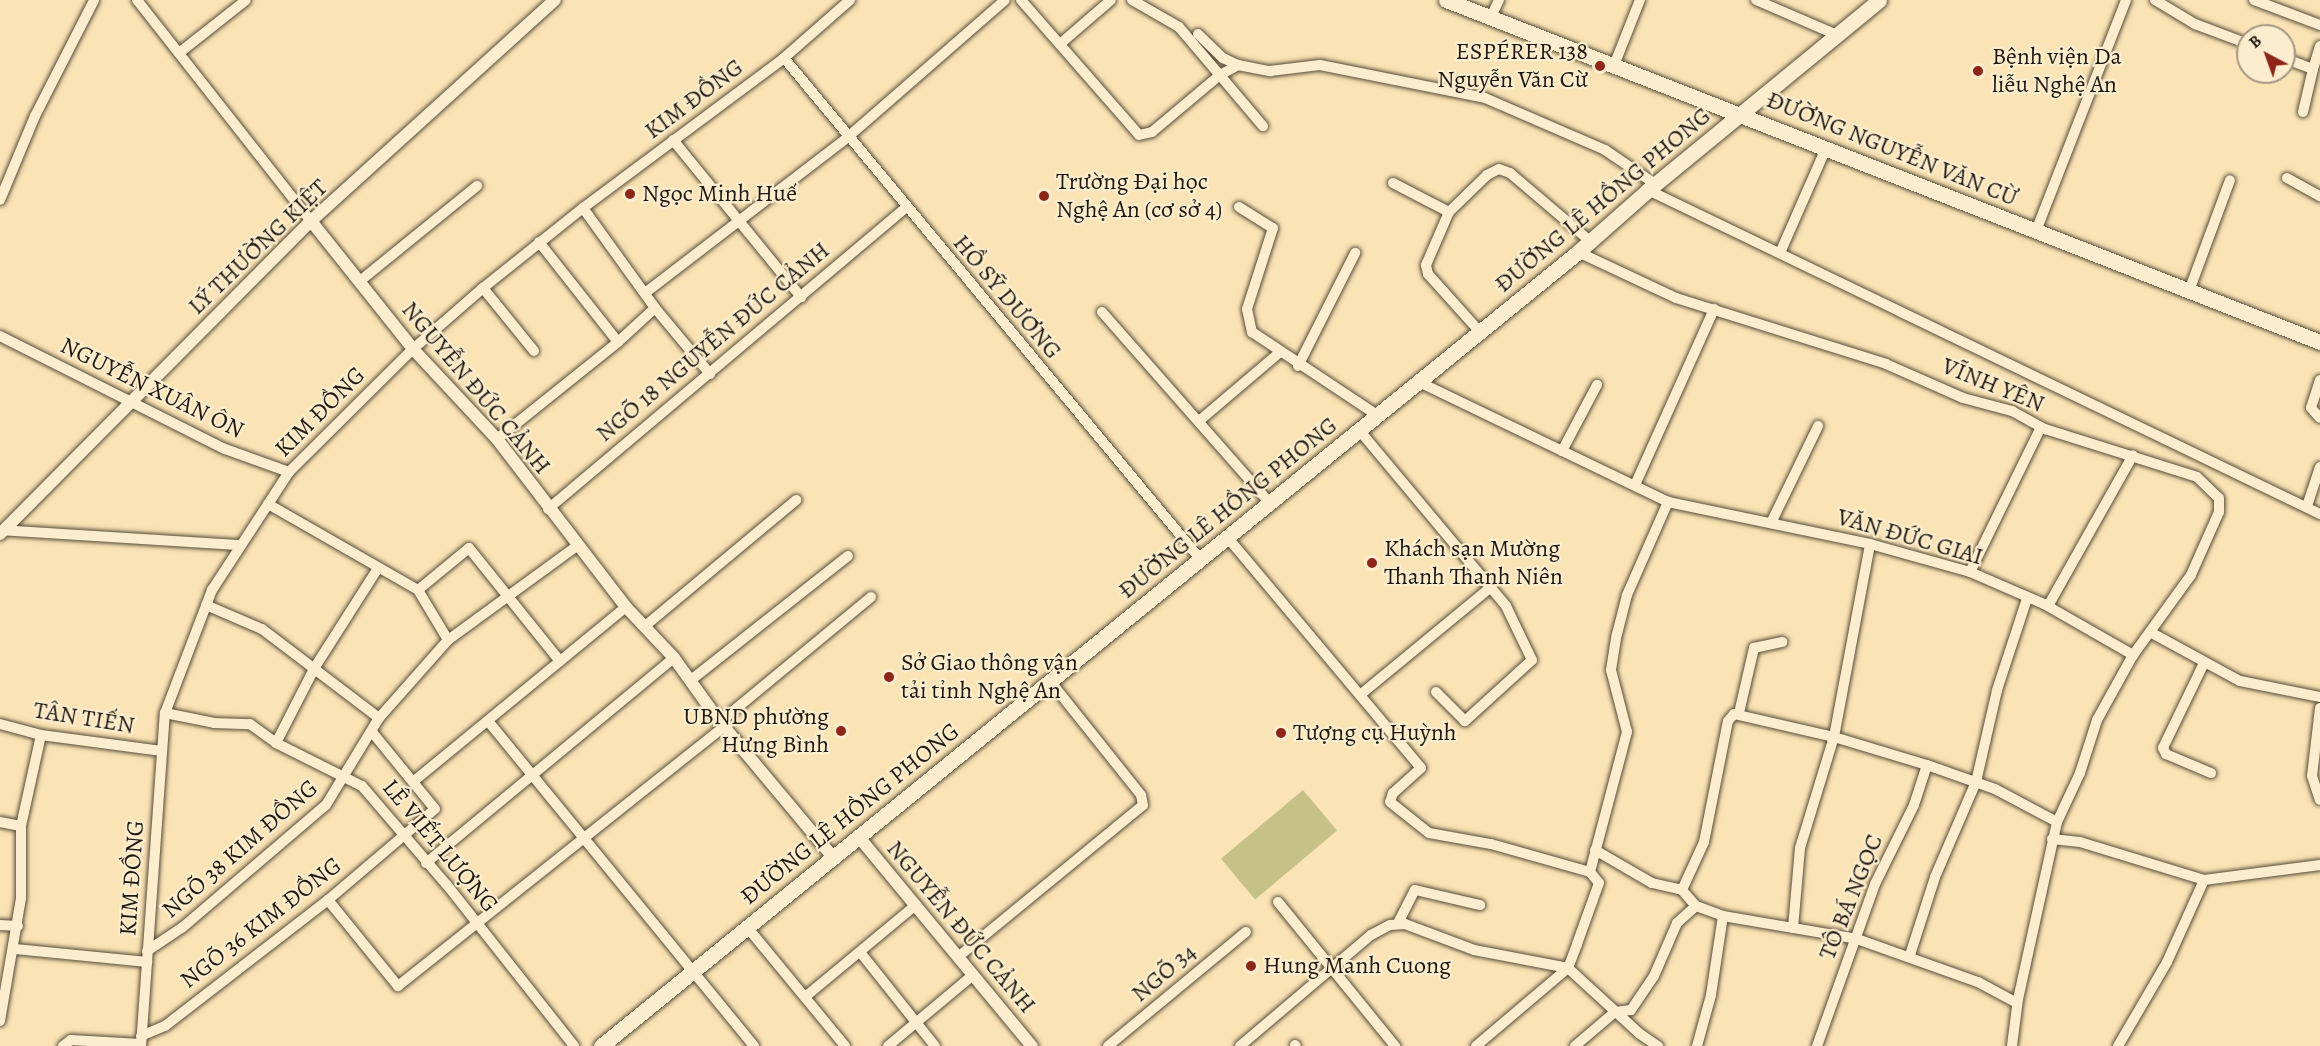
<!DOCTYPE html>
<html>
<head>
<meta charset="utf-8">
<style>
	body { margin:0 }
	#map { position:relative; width:2320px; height:1046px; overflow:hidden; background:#fae3b4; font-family:Alegreya,serif }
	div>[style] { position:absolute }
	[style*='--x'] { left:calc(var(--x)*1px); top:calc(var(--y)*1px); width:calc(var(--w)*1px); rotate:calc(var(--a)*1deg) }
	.green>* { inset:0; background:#c6c187; transform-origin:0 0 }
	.roads { filter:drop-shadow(0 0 2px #564c39) drop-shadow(0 0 2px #564c39) }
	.minor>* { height:10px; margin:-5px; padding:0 5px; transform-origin:5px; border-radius:5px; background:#fcedce }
	.tertiary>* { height:12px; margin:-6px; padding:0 6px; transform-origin:6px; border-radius:6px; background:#fcedce }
	.secondary>* { height:15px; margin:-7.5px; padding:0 7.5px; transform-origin:7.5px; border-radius:7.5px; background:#fcedce }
	.dots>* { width:16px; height:16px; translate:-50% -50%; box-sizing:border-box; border:3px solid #fcedce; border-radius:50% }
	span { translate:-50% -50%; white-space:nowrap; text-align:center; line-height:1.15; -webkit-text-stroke:4.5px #fcedce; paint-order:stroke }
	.poi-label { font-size:24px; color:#201910 }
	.right { translate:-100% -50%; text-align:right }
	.left { translate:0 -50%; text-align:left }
	.street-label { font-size:24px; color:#201910 }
	.north { position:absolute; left:2236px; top:24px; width:60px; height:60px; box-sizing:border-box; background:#fcedce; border:2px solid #a49882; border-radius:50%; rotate:319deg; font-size:16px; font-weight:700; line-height:24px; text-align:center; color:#201910 }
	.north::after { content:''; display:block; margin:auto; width:21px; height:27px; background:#8f2418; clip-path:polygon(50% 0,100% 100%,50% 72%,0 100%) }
</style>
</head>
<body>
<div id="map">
	<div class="green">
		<div style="left:1303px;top:790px;width:53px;height:107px;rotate:50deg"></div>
	</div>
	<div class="roads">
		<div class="minor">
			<div style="--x:137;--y:0;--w:281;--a:51.8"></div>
			<div style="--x:1021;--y:0;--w:179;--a:48.8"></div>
			<div style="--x:1139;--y:135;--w:13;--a:-13"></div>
			<div style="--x:1152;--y:132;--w:89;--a:-40"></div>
			<div style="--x:1220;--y:75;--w:21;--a:-29"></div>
			<div style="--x:1238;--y:65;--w:33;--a:11"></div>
			<div style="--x:1270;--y:71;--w:50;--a:-6.8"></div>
			<div style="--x:1320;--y:65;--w:168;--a:11.3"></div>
			<div style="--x:1485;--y:98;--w:131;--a:23.4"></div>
			<div style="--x:1605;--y:150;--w:60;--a:34.2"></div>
			<div style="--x:1132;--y:0;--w:54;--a:29.9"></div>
			<div style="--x:1179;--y:27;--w:130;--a:49.7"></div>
			<div style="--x:1756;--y:0;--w:88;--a:23.4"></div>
			<div style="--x:2155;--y:0;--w:47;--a:31"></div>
			<div style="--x:2195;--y:24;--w:57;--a:20.7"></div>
			<div style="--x:2254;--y:0;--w:71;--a:20.7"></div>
			<div style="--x:1491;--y:17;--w:19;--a:-65"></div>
			<div style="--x:1198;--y:34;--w:35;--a:44"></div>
			<div style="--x:1223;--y:58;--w:17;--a:25"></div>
			<div style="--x:1060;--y:44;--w:67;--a:-40.8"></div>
			<div style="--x:179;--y:53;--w:85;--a:-38.3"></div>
			<div style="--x:784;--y:58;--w:653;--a:50.28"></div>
			<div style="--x:2284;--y:58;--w:31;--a:21"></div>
			<div style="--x:2313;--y:69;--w:24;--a:-73"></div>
			<div style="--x:1615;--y:63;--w:68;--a:-68.4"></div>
			<div style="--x:2303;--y:112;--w:44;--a:-76.9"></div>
			<div style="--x:673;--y:140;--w:203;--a:50.8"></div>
			<div style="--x:2287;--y:178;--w:38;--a:29"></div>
			<div style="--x:1393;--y:183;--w:63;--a:27.4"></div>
			<div style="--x:1648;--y:190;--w:746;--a:25.74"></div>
			<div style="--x:0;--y:200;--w:91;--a:-67.4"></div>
			<div style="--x:35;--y:116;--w:130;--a:-63"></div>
			<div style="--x:1239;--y:207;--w:40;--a:32"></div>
			<div style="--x:1273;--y:228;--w:85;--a:107.8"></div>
			<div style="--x:1247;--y:309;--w:24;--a:78"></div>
			<div style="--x:1252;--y:332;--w:150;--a:33.6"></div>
			<div style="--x:583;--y:208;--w:123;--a:54.2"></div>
			<div style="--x:655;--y:308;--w:86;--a:50.2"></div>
			<div style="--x:2036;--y:231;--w:248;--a:-68.7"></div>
			<div style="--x:539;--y:242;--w:127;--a:51.7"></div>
			<div style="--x:1578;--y:252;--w:108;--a:25.1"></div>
			<div style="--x:1676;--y:298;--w:220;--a:17.4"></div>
			<div style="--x:1886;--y:364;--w:84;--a:23.8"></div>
			<div style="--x:1963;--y:398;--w:51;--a:14.9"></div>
			<div style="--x:2012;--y:411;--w:38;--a:29"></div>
			<div style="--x:2045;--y:429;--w:159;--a:17.5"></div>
			<div style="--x:2197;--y:477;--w:30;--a:44"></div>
			<div style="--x:2219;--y:498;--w:14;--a:90"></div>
			<div style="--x:2219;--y:512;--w:69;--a:114"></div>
			<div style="--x:2191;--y:575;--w:99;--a:125.9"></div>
			<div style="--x:1780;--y:253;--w:115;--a:-66.3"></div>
			<div style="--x:360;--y:281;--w:151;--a:-39.1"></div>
			<div style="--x:483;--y:288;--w:81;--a:51"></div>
			<div style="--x:2189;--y:291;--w:118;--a:-69.7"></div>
			<div style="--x:645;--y:293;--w:256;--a:-37.5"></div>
			<div style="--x:848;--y:137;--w:208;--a:-41.1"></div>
			<div style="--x:1102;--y:312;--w:254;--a:48.7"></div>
			<div style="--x:1480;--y:332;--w:78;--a:-131.9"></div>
			<div style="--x:1428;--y:274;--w:9;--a:-103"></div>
			<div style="--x:1426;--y:265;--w:58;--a:-66.5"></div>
			<div style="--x:1449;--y:212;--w:53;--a:-44.2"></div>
			<div style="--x:1487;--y:175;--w:13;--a:-27"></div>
			<div style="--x:1499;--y:169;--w:12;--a:20"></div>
			<div style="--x:1510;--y:173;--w:105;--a:40.4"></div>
			<div style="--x:0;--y:336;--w:252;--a:26.7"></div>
			<div style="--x:225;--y:449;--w:68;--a:19.8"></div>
			<div style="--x:1298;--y:366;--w:127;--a:-63.2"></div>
			<div style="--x:2320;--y:380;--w:29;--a:108"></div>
			<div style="--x:2311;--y:408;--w:13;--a:48"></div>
			<div style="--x:1419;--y:382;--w:276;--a:25.7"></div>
			<div style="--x:1668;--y:502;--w:206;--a:11.7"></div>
			<div style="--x:1870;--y:544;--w:104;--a:15.6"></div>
			<div style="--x:1970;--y:572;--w:81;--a:23.4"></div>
			<div style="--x:2044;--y:604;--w:103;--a:29.8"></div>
			<div style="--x:2133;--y:655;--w:74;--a:119"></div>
			<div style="--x:2097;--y:720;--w:56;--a:107.8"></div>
			<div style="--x:2080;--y:773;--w:54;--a:115.1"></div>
			<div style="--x:2057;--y:822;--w:181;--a:102.4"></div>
			<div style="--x:2018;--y:999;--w:47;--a:97.3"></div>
			<div style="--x:1199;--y:421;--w:105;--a:-40.4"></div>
			<div style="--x:1359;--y:430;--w:229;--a:50.1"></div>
			<div style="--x:1506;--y:606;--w:60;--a:64.3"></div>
			<div style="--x:1532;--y:660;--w:91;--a:137.7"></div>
			<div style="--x:1465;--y:721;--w:41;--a:-135"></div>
			<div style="--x:497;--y:439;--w:155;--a:-38.7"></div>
			<div style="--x:618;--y:342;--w:50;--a:-42.6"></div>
			<div style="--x:1562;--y:451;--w:75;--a:-62.1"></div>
			<div style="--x:1635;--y:485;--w:193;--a:-65.8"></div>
			<div style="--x:268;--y:504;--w:173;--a:29.8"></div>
			<div style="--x:418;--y:590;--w:58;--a:59"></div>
			<div style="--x:2307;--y:506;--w:41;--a:-71.6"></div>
			<div style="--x:548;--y:509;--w:468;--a:-40.1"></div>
			<div style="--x:1771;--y:523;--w:108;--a:-64.1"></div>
			<div style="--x:0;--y:530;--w:241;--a:3.6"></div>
			<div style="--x:1228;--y:538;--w:300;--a:50"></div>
			<div style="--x:1421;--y:768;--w:38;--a:138"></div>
			<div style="--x:1393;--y:793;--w:9;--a:108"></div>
			<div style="--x:1390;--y:802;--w:50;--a:38.5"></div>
			<div style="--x:1429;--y:833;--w:63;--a:10.1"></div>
			<div style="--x:1491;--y:844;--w:103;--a:15.8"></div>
			<div style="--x:1970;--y:572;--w:161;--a:-63.9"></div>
			<div style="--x:418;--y:590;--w:66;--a:-39.5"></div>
			<div style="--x:469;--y:548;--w:145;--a:51.2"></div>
			<div style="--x:206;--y:605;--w:61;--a:23.2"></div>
			<div style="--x:262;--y:629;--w:147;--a:37.3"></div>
			<div style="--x:2048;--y:606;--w:173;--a:-60.6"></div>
			<div style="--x:645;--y:626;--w:197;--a:-39.8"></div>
			<div style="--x:2150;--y:632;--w:102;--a:28.6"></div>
			<div style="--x:2240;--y:681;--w:82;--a:11.3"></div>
			<div style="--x:2204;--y:663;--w:94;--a:115.8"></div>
			<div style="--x:2163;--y:748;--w:7;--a:63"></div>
			<div style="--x:2166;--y:754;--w:49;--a:22.9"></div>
			<div style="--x:691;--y:680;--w:200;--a:-38.3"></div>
			<div style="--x:1360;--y:695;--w:170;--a:-39.5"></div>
			<div style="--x:2320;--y:708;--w:68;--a:96.7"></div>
			<div style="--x:2312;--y:776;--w:25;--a:72"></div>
			<div style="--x:165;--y:713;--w:50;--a:11.5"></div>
			<div style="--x:214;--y:723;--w:36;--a:2"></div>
			<div style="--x:250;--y:724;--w:32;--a:36"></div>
			<div style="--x:276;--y:743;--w:96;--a:26.6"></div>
			<div style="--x:362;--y:786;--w:130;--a:49.4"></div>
			<div style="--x:447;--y:885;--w:205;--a:51.7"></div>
			<div style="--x:1739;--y:713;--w:67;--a:-77"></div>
			<div style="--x:1754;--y:648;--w:29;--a:-12"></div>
			<div style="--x:488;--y:721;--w:420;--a:50.7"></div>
			<div style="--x:720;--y:722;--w:196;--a:-39.6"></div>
			<div style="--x:0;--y:724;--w:42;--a:15"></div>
			<div style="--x:41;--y:735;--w:122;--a:7.5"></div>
			<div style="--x:276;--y:743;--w:85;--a:-62.8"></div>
			<div style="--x:315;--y:667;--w:117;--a:-57.5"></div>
			<div style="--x:414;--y:781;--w:274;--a:-39.4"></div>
			<div style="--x:0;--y:822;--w:21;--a:11"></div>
			<div style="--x:2052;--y:839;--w:28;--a:6"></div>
			<div style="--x:2080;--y:842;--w:130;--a:17"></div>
			<div style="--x:2204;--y:880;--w:117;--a:-7.4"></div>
			<div style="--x:1595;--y:850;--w:66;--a:30.1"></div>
			<div style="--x:1652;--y:883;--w:31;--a:13"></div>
			<div style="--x:1682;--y:890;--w:21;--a:49"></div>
			<div style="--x:1696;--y:906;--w:29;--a:20"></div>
			<div style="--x:1723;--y:916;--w:136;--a:9.7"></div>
			<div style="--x:1857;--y:939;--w:128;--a:19.6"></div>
			<div style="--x:1978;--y:982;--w:44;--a:28.3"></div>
			<div style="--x:426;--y:863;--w:322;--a:-39.6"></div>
			<div style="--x:1682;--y:890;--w:53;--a:-65.4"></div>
			<div style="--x:1704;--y:842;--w:123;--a:-78.8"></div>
			<div style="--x:1728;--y:721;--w:9;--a:-49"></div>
			<div style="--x:1734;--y:714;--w:103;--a:13"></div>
			<div style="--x:1834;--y:737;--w:97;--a:16.8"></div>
			<div style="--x:1927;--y:765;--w:72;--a:19.4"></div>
			<div style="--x:1995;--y:789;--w:70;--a:28"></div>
			<div style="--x:328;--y:900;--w:111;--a:50.9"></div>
			<div style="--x:398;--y:986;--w:416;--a:-38.5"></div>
			<div style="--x:1278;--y:902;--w:186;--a:50.9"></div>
			<div style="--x:1398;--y:923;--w:37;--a:-63"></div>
			<div style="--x:1415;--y:890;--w:67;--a:13"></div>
			<div style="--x:0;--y:925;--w:18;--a:3"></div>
			<div style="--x:747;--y:927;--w:154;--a:50.5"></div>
			<div style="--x:1793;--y:928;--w:80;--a:-85"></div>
			<div style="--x:1800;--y:848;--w:116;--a:-73"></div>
			<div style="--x:1834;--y:737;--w:196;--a:-79.4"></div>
			<div style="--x:15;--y:949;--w:133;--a:5.6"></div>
			<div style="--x:147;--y:951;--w:43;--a:-33.7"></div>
			<div style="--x:183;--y:927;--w:188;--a:-40.5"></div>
			<div style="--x:326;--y:805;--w:102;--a:-58.7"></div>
			<div style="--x:379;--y:718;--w:104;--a:-48.5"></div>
			<div style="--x:448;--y:640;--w:160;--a:-36.1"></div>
			<div style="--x:860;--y:952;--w:120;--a:51.4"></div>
			<div style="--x:1910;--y:955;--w:82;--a:-72.2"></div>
			<div style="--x:1935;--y:877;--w:103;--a:-66.7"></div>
			<div style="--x:1976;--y:782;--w:94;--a:-77.1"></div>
			<div style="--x:1997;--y:690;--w:96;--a:-71.8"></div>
			<div style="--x:958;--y:957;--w:239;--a:-39.4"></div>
			<div style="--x:1143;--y:805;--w:10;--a:-101"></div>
			<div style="--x:1141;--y:795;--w:146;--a:-128.6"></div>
			<div style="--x:1568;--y:968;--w:98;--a:42.5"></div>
			<div style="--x:1640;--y:1034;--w:22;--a:34"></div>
			<div style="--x:805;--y:997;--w:144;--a:-39.7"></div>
			<div style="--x:0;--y:1021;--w:125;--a:-80.3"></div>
			<div style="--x:21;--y:898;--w:72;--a:-90"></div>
			<div style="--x:21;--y:826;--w:93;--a:-77.6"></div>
			<div style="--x:141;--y:1036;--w:26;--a:-23"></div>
			<div style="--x:165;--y:1026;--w:206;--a:-37.7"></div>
			<div style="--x:328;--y:900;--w:140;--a:-40.4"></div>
			<div style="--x:435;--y:809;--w:99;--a:-129.3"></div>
			<div style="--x:1295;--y:1045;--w:1;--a:45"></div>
			<div style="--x:63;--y:1046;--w:10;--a:-37"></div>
			<div style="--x:71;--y:1040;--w:70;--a:3.3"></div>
			<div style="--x:141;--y:1046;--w:334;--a:-85.9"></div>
			<div style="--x:165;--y:713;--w:132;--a:-69.1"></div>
			<div style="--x:212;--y:590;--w:141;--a:-56.9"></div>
			<div style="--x:289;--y:472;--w:175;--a:-44.8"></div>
			<div style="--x:413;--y:349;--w:93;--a:-41.1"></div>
			<div style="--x:483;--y:288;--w:128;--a:-38.7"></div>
			<div style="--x:583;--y:208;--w:251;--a:-36.7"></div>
			<div style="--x:784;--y:58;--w:88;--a:-41.3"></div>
			<div style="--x:888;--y:1046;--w:111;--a:-39.9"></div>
			<div style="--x:1108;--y:1046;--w:179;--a:-39.6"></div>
			<div style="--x:1240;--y:1046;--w:172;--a:-40.3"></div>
			<div style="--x:1371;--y:935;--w:21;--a:-28"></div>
			<div style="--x:1390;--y:925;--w:15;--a:-4"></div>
			<div style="--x:1405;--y:924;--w:74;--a:20.6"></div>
			<div style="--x:1474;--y:950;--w:96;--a:10.8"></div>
			<div style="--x:1476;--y:1046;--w:121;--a:-40.3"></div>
			<div style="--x:1568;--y:968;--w:26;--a:-69"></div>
			<div style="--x:1577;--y:944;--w:65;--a:-70.2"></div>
			<div style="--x:1599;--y:883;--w:14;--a:-129"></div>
			<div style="--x:1590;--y:872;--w:145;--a:-75.2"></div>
			<div style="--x:1627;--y:732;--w:64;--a:-104.5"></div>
			<div style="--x:1611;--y:670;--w:36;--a:-81"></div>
			<div style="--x:1617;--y:634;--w:40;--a:-75.6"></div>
			<div style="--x:1627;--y:595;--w:102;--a:-66.2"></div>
			<div style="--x:1575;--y:1046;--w:52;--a:-40.4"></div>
			<div style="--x:1615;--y:1012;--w:16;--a:-7"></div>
			<div style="--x:1631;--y:1010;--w:41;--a:-55.9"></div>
			<div style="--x:1654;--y:976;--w:58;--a:-66.5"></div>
			<div style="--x:1677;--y:923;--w:25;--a:-42"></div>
			<div style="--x:1697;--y:1046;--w:53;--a:-74.6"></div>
			<div style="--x:1711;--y:995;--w:80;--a:-81.4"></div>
			<div style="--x:1817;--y:1046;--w:172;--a:-70.3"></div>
			<div style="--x:1875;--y:884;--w:88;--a:-63.7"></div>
			<div style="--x:1914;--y:805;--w:42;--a:-72"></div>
			<div style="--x:2118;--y:1046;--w:97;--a:-59.7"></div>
			<div style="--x:2167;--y:962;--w:90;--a:-65.7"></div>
		</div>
		<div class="tertiary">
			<div style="--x:311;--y:221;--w:164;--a:51.4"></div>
			<div style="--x:413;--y:349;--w:123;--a:47"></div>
			<div style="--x:497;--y:439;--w:212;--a:52.5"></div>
			<div style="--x:626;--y:607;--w:70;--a:46.7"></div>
			<div style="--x:674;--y:658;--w:79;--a:54.3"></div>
			<div style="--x:720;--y:722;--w:175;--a:50.1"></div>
			<div style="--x:0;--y:534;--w:441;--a:-45.2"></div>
			<div style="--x:311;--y:221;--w:329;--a:-42.2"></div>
			<div style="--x:858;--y:836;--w:273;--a:50.4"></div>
		</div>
		<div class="secondary">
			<div style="--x:1446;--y:0;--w:939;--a:21.37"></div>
			<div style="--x:601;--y:1046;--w:1259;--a:-39.1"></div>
			<div style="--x:1578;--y:252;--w:94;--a:-41.5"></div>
			<div style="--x:1648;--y:190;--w:299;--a:-39.4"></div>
		</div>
	</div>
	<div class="dots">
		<div style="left:1600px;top:66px;background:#8f2418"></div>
		<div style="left:1978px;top:71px;background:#8f2418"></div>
		<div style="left:630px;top:194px;background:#8f2418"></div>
		<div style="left:1044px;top:196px;background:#8f2418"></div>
		<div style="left:1372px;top:563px;background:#8f2418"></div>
		<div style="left:889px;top:677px;background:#8f2418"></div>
		<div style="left:841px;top:731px;background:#8f2418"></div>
		<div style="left:1281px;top:733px;background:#8f2418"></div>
		<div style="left:1251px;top:966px;background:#8f2418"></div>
	</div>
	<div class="poi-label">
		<span class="right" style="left:1588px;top:66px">ESPÉRER 138<br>Nguyễn Văn Cừ</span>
		<span class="left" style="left:1992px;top:71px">Bệnh viện Da<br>liễu Nghệ An</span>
		<span class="left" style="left:1056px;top:196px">Trường Đại học<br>Nghệ An (cơ sở 4)</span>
		<span class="left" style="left:642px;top:194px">Ngọc Minh Huế</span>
		<span class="left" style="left:1384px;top:563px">Khách sạn Mường<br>Thanh Thanh Niên</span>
		<span class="left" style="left:901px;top:677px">Sở Giao thông vận<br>tải tỉnh Nghệ An</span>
		<span class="right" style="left:829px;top:731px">UBND phường<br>Hưng Bình</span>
		<span class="left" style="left:1293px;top:733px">Tượng cụ Huỳnh</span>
		<span class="left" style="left:1263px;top:966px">Hung Manh Cuong</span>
	</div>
	<div class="street-label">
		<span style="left:694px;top:99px;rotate:-37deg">KIM ĐỒNG</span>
		<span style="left:1892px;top:149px;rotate:22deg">ĐƯỜNG NGUYỄN VĂN CỪ</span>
		<span style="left:1603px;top:200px;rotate:-40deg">ĐƯỜNG LÊ HỒNG PHONG</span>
		<span style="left:258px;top:247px;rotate:-44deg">LÝ THƯỜNG KIỆT</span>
		<span style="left:1007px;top:297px;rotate:50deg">HỒ SỸ DƯƠNG</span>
		<span style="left:713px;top:342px;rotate:-40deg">NGÕ 18 NGUYỄN ĐỨC CẢNH</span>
		<span style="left:1993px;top:385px;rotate:22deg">VĨNH YÊN</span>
		<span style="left:152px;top:388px;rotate:26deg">NGUYỄN XUÂN ÔN</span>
		<span style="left:476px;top:388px;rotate:50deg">NGUYỄN ĐỨC CẢNH</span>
		<span style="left:320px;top:412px;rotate:-45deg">KIM ĐỒNG</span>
		<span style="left:1228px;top:508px;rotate:-39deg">ĐƯỜNG LÊ HỒNG PHONG</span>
		<span style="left:1910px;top:537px;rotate:16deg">VĂN ĐỨC GIAI</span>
		<span style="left:84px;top:718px;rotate:9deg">TÂN TIẾN</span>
		<span style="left:850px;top:814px;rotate:-39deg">ĐƯỜNG LÊ HỒNG PHONG</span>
		<span style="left:440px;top:846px;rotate:50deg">LÊ VIẾT LƯỢNG</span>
		<span style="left:240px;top:849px;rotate:-41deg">NGÕ 38 KIM ĐỒNG</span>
		<span style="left:132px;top:878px;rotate:-86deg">KIM ĐỒNG</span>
		<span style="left:1851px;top:897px;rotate:-68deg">TÔ BÁ NGỌC</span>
		<span style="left:261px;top:923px;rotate:-38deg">NGÕ 36 KIM ĐỒNG</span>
		<span style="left:961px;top:927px;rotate:50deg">NGUYỄN ĐỨC CẢNH</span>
		<span style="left:1164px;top:973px;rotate:-40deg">NGÕ 34</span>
	</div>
	<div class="north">B</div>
</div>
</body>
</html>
